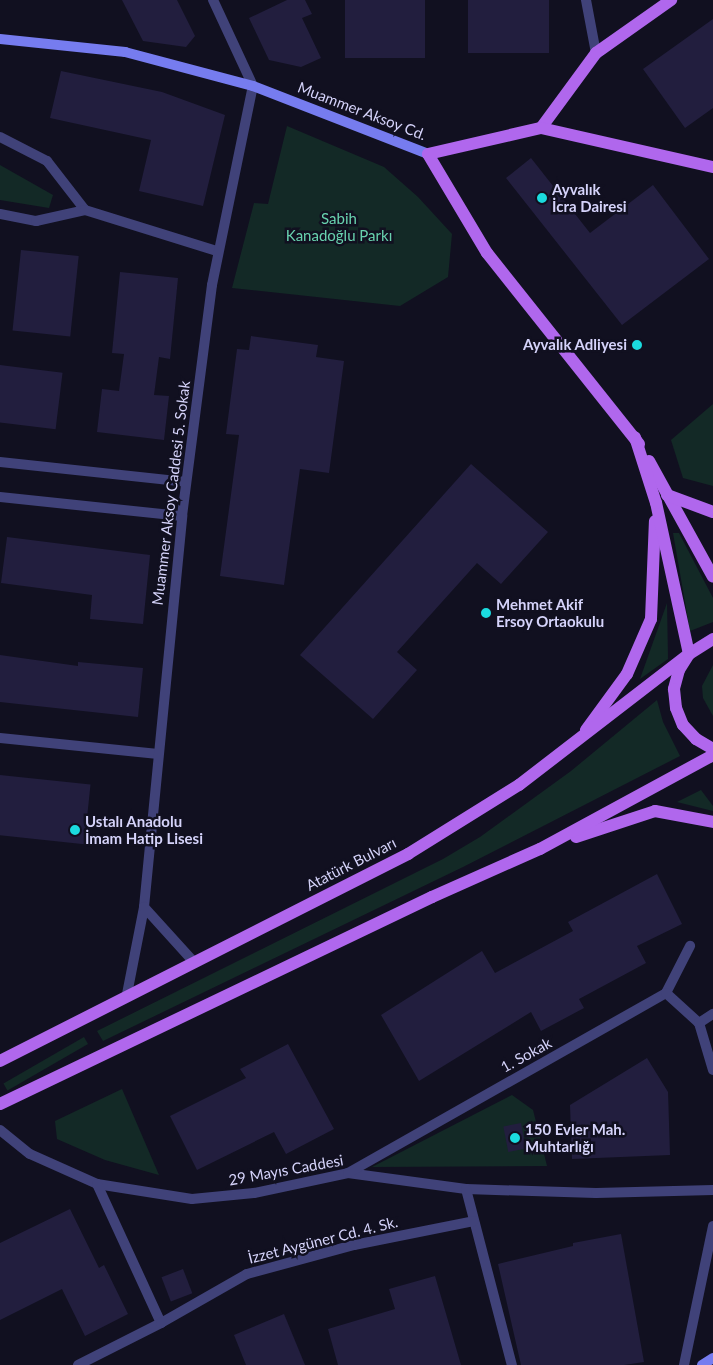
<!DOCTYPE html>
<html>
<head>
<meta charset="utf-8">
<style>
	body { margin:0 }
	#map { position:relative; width:713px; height:1365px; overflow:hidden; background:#111020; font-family:Lato,sans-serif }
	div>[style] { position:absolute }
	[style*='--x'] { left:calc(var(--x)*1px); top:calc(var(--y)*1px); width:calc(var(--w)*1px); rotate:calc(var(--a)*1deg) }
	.green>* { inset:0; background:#132926; transform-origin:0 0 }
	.building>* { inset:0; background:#221e3e; transform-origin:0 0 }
	.street>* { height:10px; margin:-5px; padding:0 5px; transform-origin:5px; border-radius:5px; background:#404279 }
	.secondary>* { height:10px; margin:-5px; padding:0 5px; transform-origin:5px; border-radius:5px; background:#767cef }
	.primary>* { height:12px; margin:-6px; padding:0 6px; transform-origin:6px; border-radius:6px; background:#b067ed }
	.dots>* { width:14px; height:14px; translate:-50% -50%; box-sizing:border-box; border:2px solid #111020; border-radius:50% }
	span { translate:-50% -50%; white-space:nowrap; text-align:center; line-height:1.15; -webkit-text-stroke:5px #111020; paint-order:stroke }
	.street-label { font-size:15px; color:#d5d3fa }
	.poi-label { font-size:15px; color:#d5d3fa; font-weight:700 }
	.left { translate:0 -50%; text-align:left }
	.right { translate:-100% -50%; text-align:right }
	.park-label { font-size:15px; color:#68d1ae }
</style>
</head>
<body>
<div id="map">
	<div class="green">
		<div style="clip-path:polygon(287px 126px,384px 167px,418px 197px,452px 234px,448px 277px,400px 306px,232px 288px,254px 203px,268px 204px)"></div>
		<div style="clip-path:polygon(0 165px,53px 195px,49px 208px,0 200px)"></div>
		<div style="clip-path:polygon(713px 404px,713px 486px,683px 478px,671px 440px)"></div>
		<div style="clip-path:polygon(673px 533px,679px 533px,713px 598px,713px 622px,690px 631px)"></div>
		<div style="clip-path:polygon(667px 603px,668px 659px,640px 679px)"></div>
		<div style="clip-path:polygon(713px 665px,713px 716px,703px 698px,702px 686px)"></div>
		<div style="clip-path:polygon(657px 700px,663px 722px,680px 756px,463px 867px,103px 1041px,97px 1031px,443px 859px,480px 837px,571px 771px)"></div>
		<div style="clip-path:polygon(701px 790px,713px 806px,713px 811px,677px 802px)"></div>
		<div style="left:84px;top:1037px;width:8px;height:93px;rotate:60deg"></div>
		<div style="clip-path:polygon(122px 1089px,159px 1175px,105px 1160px,57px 1139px,55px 1121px)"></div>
		<div style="clip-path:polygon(512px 1095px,533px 1110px,547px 1166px,372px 1167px)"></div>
	</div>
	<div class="building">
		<div style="clip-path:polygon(122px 0,177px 0,195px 36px,186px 47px,143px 41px)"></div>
		<div style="clip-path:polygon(287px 0,305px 0,312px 14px,302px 18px,321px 58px,301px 67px,269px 60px,249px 18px)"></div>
		<div style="left:345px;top:0;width:80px;height:58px"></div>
		<div style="left:468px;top:0;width:81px;height:53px"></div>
		<div style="clip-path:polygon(713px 19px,713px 108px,685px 128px,643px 69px)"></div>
		<div style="clip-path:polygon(61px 71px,162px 92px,225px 115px,203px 206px,139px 191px,151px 140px,50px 118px)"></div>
		<div style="clip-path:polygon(531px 158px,590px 233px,653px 185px,709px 259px,622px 325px,506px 178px)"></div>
		<div style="left:21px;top:250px;width:58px;height:81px;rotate:6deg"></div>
		<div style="clip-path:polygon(120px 272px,178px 278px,170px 359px,159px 357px,154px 395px,169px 396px,164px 440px,97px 432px,102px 389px,119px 391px,124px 354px,112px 353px)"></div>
		<div style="clip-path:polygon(251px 336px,318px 345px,316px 357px,344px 361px,329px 473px,300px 469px,284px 585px,220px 576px,239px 435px,226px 434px,237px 349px,249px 350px)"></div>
		<div style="left:0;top:365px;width:63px;height:57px;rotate:7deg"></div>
		<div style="clip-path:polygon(471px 464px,548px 532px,501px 584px,477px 563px,397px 652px,417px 670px,373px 719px,300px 655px)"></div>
		<div style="clip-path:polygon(7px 537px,150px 555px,143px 624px,90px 619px,92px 595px,1px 583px)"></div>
		<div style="clip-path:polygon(0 655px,78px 666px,78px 662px,143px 668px,138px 717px,0 702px)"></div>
		<div style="left:0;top:775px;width:91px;height:60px;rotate:6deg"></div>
		<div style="clip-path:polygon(657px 874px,682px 924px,637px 946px,646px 963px,579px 999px,584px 1008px,541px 1031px,531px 1012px,419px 1081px,381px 1015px,482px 951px,495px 973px,573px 931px,568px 922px)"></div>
		<div style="clip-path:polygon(288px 1044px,334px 1129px,286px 1154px,274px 1132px,197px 1170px,170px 1116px,246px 1078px,240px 1069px)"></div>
		<div style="clip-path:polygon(647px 1058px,668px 1092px,670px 1155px,572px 1159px,570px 1105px)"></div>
		<div style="left:521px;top:1123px;width:26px;height:18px;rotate:79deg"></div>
		<div style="clip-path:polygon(70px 1209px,99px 1268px,104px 1265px,128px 1314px,85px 1336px,62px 1289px,0 1320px,0 1243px)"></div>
		<div style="clip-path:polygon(621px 1234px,644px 1362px,624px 1365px,521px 1365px,498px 1264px,573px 1246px,573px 1243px)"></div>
		<div style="left:183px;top:1269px;width:26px;height:23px;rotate:69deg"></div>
		<div style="clip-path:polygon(435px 1276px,461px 1365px,338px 1365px,328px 1329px,395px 1309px,389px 1289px)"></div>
		<div style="clip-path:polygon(284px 1314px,305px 1365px,246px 1365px,234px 1335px)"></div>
	</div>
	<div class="street">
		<div style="--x:586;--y:0;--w:54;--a:79.3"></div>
		<div style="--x:0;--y:137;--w:53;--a:27.1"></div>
		<div style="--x:47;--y:161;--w:62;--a:52.2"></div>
		<div style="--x:0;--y:214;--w:37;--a:11"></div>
		<div style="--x:36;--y:221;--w:50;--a:-12.7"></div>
		<div style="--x:85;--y:210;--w:138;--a:17.3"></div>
		<div style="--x:0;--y:462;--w:187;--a:6.1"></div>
		<div style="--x:0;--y:497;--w:183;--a:6"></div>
		<div style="--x:0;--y:738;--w:159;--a:5.8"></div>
		<div style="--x:144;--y:907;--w:393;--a:-84.4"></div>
		<div style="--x:182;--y:516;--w:233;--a:-82.6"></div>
		<div style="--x:212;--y:285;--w:203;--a:-78.4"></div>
		<div style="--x:253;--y:86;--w:95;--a:-114.9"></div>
		<div style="--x:666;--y:993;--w:53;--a:-62.9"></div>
		<div style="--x:127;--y:994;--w:89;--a:-78.9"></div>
		<div style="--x:144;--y:907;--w:73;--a:47.8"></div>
		<div style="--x:699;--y:1023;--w:49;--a:73.4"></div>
		<div style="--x:0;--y:1130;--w:38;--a:39"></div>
		<div style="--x:30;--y:1154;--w:73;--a:24.1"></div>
		<div style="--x:97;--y:1184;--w:96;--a:9"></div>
		<div style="--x:192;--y:1199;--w:62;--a:-5.5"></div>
		<div style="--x:254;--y:1193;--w:96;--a:-12"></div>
		<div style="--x:348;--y:1173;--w:119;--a:7.7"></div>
		<div style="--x:466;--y:1189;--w:130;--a:1.8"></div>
		<div style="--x:596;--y:1193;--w:117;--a:-1.5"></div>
		<div style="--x:348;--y:1173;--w:365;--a:-29.5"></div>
		<div style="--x:666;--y:993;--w:45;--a:42.3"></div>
		<div style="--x:699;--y:1023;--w:17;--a:-33"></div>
		<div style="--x:97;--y:1184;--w:153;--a:65.3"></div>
		<div style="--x:466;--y:1189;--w:182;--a:75.4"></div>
		<div style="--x:78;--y:1365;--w:93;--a:-26.8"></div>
		<div style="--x:161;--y:1323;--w:99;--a:-29.7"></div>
		<div style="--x:247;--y:1274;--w:111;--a:-15.2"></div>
		<div style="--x:354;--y:1245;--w:122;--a:-11.3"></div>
		<div style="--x:684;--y:1365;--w:142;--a:-78.2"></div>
	</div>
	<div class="secondary">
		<div style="--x:0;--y:39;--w:126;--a:5.9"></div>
		<div style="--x:125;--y:52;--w:132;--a:14.9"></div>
		<div style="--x:253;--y:86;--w:188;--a:21.2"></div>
		<div style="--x:702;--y:1365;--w:13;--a:-32"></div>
	</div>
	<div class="primary">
		<div style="--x:541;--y:128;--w:93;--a:-53.7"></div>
		<div style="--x:596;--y:53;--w:92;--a:-35.2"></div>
		<div style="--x:639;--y:444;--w:244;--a:-128.5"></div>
		<div style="--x:487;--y:253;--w:115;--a:-120.8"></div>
		<div style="--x:428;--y:154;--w:116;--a:-13"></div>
		<div style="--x:541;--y:128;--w:176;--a:12.8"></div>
		<div style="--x:649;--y:461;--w:132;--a:61.1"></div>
		<div style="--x:667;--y:495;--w:49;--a:20.3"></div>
		<div style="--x:713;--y:639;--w:28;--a:148"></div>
		<div style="--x:689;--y:654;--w:19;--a:122"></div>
		<div style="--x:679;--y:670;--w:20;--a:105"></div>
		<div style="--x:674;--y:689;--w:19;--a:84"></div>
		<div style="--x:676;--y:708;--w:18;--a:68"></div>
		<div style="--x:683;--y:725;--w:19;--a:47"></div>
		<div style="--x:696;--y:739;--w:20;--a:30"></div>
		<div style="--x:586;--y:730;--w:69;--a:-53.8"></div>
		<div style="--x:627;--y:674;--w:60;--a:-66.4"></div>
		<div style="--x:651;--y:619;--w:98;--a:-87.7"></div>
		<div style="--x:576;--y:837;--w:83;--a:-18.2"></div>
		<div style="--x:655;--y:811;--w:59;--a:10.7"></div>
		<div style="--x:0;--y:1061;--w:458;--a:-26.9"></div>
		<div style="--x:408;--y:854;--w:131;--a:-31.9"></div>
		<div style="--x:519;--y:785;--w:215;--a:-37.6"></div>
		<div style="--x:689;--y:654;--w:155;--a:-102.3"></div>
		<div style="--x:656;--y:503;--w:69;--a:-107.7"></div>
		<div style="--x:0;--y:1104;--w:479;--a:-25.6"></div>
		<div style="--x:432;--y:897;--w:118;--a:-24"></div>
		<div style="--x:540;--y:849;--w:197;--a:-28.5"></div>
	</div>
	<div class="dots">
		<div style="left:542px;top:198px;background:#1bdbdf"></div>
		<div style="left:637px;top:345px;background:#1bdbdf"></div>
		<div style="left:486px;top:613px;background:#1bdbdf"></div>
		<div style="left:75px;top:830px;background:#1bdbdf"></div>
		<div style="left:515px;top:1138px;background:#1bdbdf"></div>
	</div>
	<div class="street-label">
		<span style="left:362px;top:111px;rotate:21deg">Muammer Aksoy Cd.</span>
		<span style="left:171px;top:493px;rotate:-83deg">Muammer Aksoy Caddesi 5. Sokak</span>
		<span style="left:351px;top:864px;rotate:-27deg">Atatürk Bulvarı</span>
		<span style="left:526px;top:1055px;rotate:-29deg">1. Sokak</span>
		<span style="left:286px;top:1170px;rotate:-10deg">29 Mayıs Caddesi</span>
		<span style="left:323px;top:1240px;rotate:-14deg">İzzet Aygüner Cd. 4. Sk.</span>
	</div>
	<div class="poi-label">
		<span class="left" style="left:552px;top:198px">Ayvalık<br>İcra Dairesi</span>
		<span class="right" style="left:627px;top:345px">Ayvalık Adliyesi</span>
		<span class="left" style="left:496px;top:613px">Mehmet Akif<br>Ersoy Ortaokulu</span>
		<span class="left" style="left:85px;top:830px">Ustalı Anadolu<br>İmam Hatip Lisesi</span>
		<span class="left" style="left:525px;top:1138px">150 Evler Mah.<br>Muhtarlığı</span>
	</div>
	<div class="park-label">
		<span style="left:339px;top:227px">Sabih<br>Kanadoğlu Parkı</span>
	</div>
</div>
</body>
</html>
